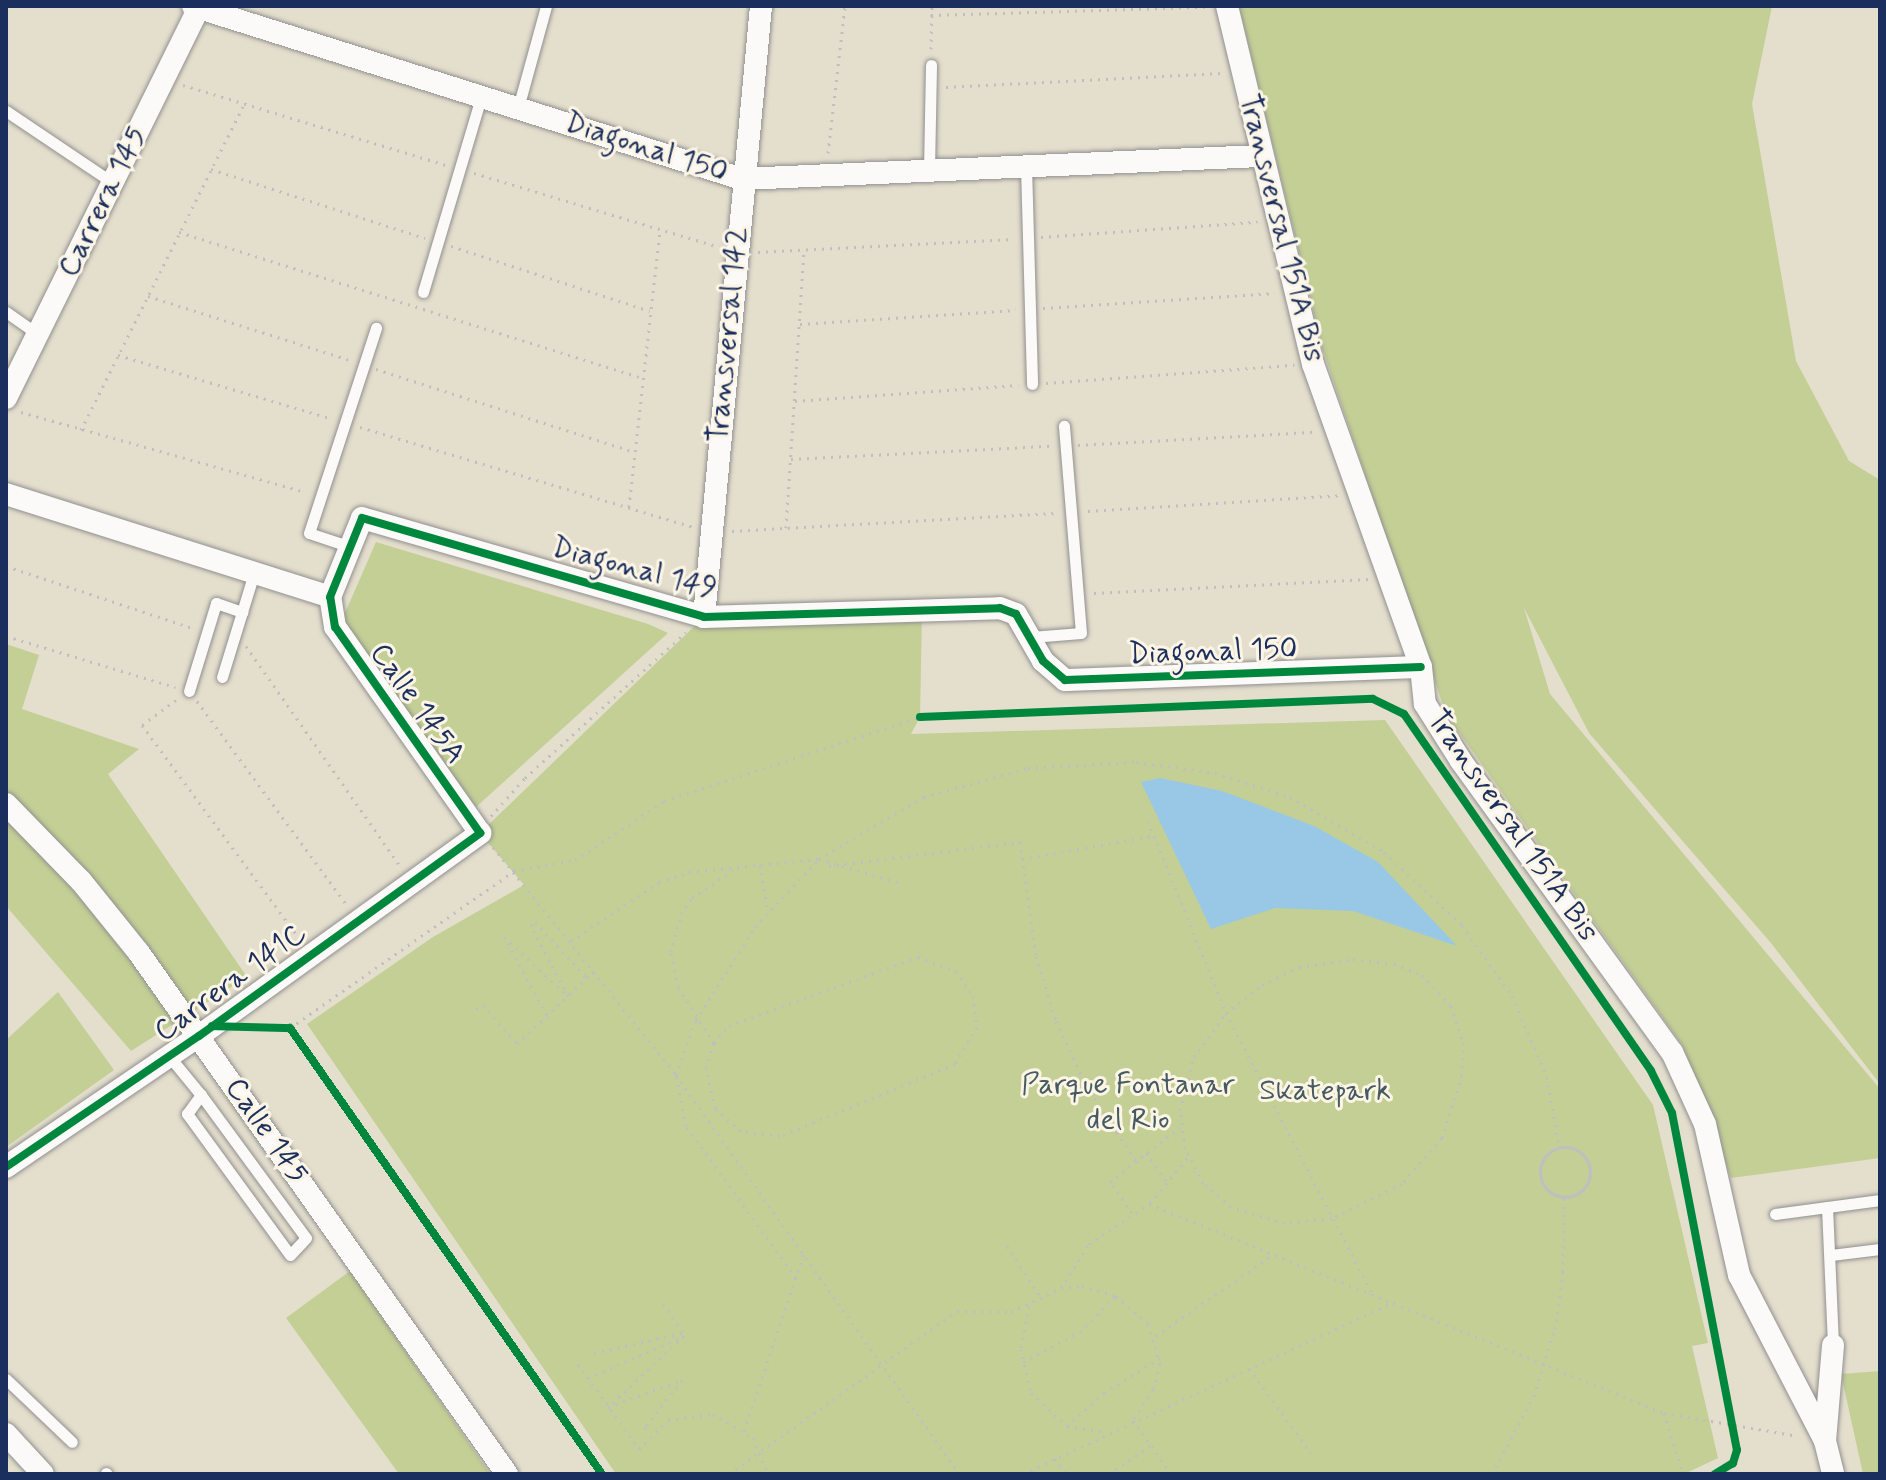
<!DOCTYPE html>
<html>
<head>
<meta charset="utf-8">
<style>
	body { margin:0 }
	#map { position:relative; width:1886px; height:1480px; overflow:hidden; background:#e4decd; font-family:Mynerve,sans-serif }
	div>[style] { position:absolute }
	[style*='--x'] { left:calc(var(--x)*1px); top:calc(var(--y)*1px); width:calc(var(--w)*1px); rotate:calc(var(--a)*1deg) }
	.green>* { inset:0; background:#c3cf95 }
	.water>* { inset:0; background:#98c8e5 }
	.path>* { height:3px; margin-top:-1.5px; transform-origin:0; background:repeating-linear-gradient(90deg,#bfbfc1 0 2px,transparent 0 8px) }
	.path>.ring { margin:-1.5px; padding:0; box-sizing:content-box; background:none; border:3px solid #bfbfc1; border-radius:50% }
	.roads { filter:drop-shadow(0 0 2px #90908f) drop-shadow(0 0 2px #90908f) }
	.lane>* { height:11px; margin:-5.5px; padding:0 5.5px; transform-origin:5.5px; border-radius:5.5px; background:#fbfaf8 }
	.street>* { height:22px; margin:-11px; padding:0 11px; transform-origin:11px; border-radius:11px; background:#fbfaf8 }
	.cycleway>* { height:8px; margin:-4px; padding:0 4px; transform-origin:4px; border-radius:4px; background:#00873e }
	span { translate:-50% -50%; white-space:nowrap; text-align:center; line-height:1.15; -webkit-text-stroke:6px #fcf5e5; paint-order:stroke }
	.street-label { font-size:30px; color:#1b2f5e }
	.park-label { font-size:30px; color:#455b61 }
	.frame { position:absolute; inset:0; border:8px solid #1b2f5e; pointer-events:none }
</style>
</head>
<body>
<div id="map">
	<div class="green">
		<div style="clip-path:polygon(1239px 6px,1772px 6px,1752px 104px,1796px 361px,1849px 461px,1880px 480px,1880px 1084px,1771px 943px,1589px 733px,1524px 608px,1550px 694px,1880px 1089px,1880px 1158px,1731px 1178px,1683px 1046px,1446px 714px,1323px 350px)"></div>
		<div style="clip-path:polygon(376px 542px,648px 624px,668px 633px,476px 807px,342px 620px)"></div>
		<div style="clip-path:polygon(922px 611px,920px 717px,911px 734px,1385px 720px,1653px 1105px,1708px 1343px,1692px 1346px,1718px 1458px,1684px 1474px,616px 1474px,307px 1024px,433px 937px,524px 885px,480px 833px,704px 617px)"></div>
		<div style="clip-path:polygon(6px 644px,39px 655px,22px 709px,139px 749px,108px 774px,247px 977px,131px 1051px,6px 906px)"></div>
		<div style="clip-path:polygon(58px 992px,114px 1070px,6px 1147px,6px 1040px)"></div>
		<div style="clip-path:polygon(350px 1271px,490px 1474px,399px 1474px,286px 1318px)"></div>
		<div style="clip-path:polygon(1880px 1371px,1880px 1474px,1863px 1474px,1841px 1374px)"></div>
	</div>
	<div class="water">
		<div style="clip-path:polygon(1160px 778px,1222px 791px,1314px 826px,1378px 862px,1457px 946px,1353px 911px,1275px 908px,1211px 929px,1141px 782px)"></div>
	</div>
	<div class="path">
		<div style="--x:931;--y:15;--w:277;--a:-1.7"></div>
		<div style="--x:931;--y:49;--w:43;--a:-88.7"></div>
		<div style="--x:183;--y:85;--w:276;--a:16.9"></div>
		<div style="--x:946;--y:87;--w:276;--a:-2.9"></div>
		<div style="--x:828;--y:153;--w:148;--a:-83.4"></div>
		<div style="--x:211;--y:169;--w:225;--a:17.9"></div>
		<div style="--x:474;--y:173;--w:256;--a:16.8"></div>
		<div style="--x:179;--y:232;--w:486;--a:17.5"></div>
		<div style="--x:1041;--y:237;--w:217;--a:-4"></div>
		<div style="--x:451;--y:246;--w:209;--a:18.1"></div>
		<div style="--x:758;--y:252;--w:256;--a:-2.9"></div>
		<div style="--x:148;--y:296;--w:212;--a:17.6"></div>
		<div style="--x:1043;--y:308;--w:232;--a:-3.7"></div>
		<div style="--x:800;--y:324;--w:216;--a:-3.7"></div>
		<div style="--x:118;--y:355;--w:220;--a:16.6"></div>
		<div style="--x:376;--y:369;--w:272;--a:17.8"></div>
		<div style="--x:1046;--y:383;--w:249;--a:-4.2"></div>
		<div style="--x:795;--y:401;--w:224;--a:-4.1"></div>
		<div style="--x:21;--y:412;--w:296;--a:15.7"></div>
		<div style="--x:360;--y:427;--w:348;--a:16.7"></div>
		<div style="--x:81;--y:430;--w:364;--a:-63.4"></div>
		<div style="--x:1078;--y:445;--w:236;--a:-3.2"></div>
		<div style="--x:791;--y:459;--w:260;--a:-2.9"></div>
		<div style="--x:629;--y:507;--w:280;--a:-83.6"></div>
		<div style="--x:1088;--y:511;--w:252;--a:-3.6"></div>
		<div style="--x:786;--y:528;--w:280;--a:-86.3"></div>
		<div style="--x:732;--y:531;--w:324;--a:-3.2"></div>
		<div style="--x:6;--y:566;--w:196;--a:18.4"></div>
		<div style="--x:1094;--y:593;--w:276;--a:-2.9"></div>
		<div style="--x:6;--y:636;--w:177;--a:16.8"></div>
		<div style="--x:246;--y:646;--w:269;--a:55"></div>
		<div style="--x:176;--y:700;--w:42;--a:143.7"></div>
		<div style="--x:142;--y:725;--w:266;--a:53.6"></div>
		<div style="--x:197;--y:701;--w:252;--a:53.7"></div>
		<div style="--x:491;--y:816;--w:51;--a:-48.2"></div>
		<div style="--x:525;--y:778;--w:217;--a:-42.2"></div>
		<div style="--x:1148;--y:821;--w:207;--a:67.9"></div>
		<div style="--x:1226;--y:1013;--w:317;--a:62.5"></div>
		<div style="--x:493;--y:847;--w:292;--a:51.2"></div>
		<div style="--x:676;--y:1075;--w:490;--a:54.6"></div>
		<div style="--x:1022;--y:859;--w:133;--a:-10"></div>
		<div style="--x:760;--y:865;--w:48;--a:80.3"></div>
		<div style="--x:829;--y:866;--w:193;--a:-7.2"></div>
		<div style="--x:1020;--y:842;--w:115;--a:82"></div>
		<div style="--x:1036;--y:956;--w:68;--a:72.9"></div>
		<div style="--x:1056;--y:1021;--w:71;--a:64.9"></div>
		<div style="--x:1086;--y:1085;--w:91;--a:56.7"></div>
		<div style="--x:571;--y:941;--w:106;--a:-33.8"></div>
		<div style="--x:659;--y:882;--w:32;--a:-18"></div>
		<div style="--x:689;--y:872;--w:131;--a:-5.7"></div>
		<div style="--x:819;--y:859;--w:88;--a:16.6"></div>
		<div style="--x:918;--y:957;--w:40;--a:20.2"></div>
		<div style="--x:956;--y:971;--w:30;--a:56"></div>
		<div style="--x:973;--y:996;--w:31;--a:83"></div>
		<div style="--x:977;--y:1027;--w:43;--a:120.7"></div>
		<div style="--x:955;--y:1064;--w:189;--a:157.6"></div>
		<div style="--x:780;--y:1136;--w:39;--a:-173"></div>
		<div style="--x:741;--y:1131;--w:35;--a:-139"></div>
		<div style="--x:715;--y:1108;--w:41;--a:-102.7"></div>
		<div style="--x:706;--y:1068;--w:26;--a:-72"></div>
		<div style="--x:714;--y:1043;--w:23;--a:-49"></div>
		<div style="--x:729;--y:1026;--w:201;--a:-20.1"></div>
		<div style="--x:1353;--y:959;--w:41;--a:7"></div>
		<div style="--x:1394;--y:964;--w:30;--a:21"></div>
		<div style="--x:1422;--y:975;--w:42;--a:46.9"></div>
		<div style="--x:1451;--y:1006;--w:38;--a:72"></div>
		<div style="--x:1463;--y:1042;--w:33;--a:92"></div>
		<div style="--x:1462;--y:1075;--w:66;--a:107.6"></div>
		<div style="--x:1442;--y:1138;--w:61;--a:131"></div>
		<div style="--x:1402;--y:1184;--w:78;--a:154.1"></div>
		<div style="--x:1332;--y:1218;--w:47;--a:173.9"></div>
		<div style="--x:1285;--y:1223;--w:56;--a:-163.5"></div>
		<div style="--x:1231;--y:1207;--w:37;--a:-139"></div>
		<div style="--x:1203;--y:1183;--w:39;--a:-117"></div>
		<div style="--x:1185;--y:1148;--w:38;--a:-97"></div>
		<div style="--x:1180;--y:1110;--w:55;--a:-75.2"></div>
		<div style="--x:1194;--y:1057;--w:54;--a:-54"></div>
		<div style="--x:1226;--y:1013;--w:46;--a:-37.9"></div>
		<div style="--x:1262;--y:985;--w:41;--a:-25.9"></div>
		<div style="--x:1299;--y:967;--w:55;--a:-8.4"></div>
		<div style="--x:476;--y:1009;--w:8;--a:-30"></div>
		<div style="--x:483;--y:1005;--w:52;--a:48.9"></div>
		<div style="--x:517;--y:1044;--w:106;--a:-43.5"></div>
		<div style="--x:547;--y:1015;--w:89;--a:-118.9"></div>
		<div style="--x:504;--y:937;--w:87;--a:42.7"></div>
		<div style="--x:568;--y:996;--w:79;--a:-117.9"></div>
		<div style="--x:531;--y:926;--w:6;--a:-45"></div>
		<div style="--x:535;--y:922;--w:76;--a:47.1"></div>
		<div style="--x:290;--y:1028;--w:274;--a:-35"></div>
		<div style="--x:514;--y:871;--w:62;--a:-10.2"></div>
		<div style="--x:575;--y:860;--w:107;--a:-33.5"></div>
		<div style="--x:664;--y:801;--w:269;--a:-18.2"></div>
		<div style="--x:714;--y:1043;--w:67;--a:-122.7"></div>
		<div style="--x:678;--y:987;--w:36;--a:-101"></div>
		<div style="--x:671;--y:952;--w:39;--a:-75"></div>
		<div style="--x:681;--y:914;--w:19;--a:-55"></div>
		<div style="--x:692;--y:898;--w:50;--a:-34.3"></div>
		<div class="ring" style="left:1540px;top:1147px;width:47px;height:47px"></div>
		<div style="--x:1146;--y:1153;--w:36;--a:54"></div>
		<div style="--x:1150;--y:1203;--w:60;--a:-50.4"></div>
		<div style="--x:1132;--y:1213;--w:38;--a:-125"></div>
		<div style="--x:1110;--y:1182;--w:89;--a:-38.2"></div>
		<div style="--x:1007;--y:1246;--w:64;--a:56.6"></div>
		<div style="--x:796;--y:1278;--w:188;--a:-125.9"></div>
		<div style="--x:686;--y:1126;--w:52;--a:-101.1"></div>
		<div style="--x:676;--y:1075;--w:59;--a:-70"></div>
		<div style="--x:696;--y:1020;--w:110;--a:-57.6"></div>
		<div style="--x:755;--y:927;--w:93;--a:-46.7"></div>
		<div style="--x:819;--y:859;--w:122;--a:-30.6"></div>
		<div style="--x:924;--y:797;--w:108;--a:-15.6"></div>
		<div style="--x:1028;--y:768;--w:108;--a:-3.2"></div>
		<div style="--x:1136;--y:762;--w:80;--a:7.9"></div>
		<div style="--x:1215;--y:773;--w:79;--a:17.7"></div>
		<div style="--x:1290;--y:797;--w:109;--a:30.3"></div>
		<div style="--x:1384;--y:852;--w:107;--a:43.1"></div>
		<div style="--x:1462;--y:925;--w:87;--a:54.8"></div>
		<div style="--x:1512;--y:996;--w:88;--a:66.6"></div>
		<div style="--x:1547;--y:1077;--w:71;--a:80.3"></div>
		<div style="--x:1061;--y:1288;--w:21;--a:-5"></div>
		<div style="--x:1082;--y:1286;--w:35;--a:16"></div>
		<div style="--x:1116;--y:1296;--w:43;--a:41.2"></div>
		<div style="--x:1148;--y:1324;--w:42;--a:73.3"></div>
		<div style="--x:1160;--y:1364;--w:27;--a:105"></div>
		<div style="--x:1153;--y:1390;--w:36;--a:124"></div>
		<div style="--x:1133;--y:1420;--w:66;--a:54.9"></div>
		<div style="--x:663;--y:1304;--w:35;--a:55"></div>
		<div style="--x:1029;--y:1306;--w:44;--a:100.5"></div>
		<div style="--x:1021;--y:1349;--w:45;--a:77.2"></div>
		<div style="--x:1031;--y:1393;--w:49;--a:42.5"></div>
		<div style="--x:1067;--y:1426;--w:40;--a:8.5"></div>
		<div style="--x:1156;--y:1336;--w:144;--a:-34.8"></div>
		<div style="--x:594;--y:1353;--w:91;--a:-12.7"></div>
		<div style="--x:1023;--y:1362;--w:64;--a:-27.8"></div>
		<div style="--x:1080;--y:1332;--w:51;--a:-45"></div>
		<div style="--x:578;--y:1364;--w:105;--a:54.3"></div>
		<div style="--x:639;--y:1449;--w:41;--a:-45"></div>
		<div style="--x:668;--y:1420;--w:45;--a:-7.6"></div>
		<div style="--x:713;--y:1414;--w:47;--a:31"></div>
		<div style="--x:753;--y:1438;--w:39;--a:67"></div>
		<div style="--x:1249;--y:1368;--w:105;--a:53.9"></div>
		<div style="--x:588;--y:1378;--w:105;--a:-23.6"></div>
		<div style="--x:684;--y:1336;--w:104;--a:136.9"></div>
		<div style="--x:608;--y:1407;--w:79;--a:-20"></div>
		<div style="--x:682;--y:1380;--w:60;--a:128.2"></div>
		<div style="--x:645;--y:1427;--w:8;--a:60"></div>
		<div style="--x:1664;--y:1413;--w:64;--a:72.7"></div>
		<div style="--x:1067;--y:1426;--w:50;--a:-41.7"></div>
		<div style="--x:1104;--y:1393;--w:66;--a:-32"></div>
		<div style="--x:744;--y:1431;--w:187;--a:-71.3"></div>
		<div style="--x:1055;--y:1458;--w:19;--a:55"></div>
		<div style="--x:729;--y:1474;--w:280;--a:-35.6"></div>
		<div style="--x:957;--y:1311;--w:54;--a:1.1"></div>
		<div style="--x:1011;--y:1312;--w:55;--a:-25.6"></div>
		<div style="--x:1061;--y:1288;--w:52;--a:-57.5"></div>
		<div style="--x:1089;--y:1244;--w:72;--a:-33.7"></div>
		<div style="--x:1149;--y:1204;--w:556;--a:22.09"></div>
		<div style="--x:1664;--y:1413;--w:136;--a:9.7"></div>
		<div style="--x:1023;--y:1474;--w:409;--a:-24.9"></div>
		<div style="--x:1109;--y:1474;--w:51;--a:-34.6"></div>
		<div style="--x:1492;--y:1474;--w:89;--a:-61.7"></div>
		<div style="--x:1534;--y:1396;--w:70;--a:-72.6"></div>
		<div style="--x:1555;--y:1329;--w:58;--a:-82"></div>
		<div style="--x:1563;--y:1272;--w:74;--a:-89.2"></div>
	</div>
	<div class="roads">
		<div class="lane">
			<div style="--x:518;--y:108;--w:106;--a:-74.6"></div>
			<div style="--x:6;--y:111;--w:129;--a:33.9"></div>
			<div style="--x:1026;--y:166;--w:218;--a:88.4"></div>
			<div style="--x:929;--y:170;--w:105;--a:-88.9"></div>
			<div style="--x:423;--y:292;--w:202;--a:-73.4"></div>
			<div style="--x:6;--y:312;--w:39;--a:35"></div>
			<div style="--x:351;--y:547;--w:44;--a:-161.6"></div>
			<div style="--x:309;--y:533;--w:216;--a:-71.9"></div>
			<div style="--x:1031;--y:637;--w:50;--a:-4.6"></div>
			<div style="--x:1081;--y:633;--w:208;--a:-94.7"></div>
			<div style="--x:222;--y:677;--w:68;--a:-72.9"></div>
			<div style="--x:189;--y:691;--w:92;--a:-72.9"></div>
			<div style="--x:216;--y:603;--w:28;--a:19"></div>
			<div style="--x:242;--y:612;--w:41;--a:-72.9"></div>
			<div style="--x:169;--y:1056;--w:50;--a:50.6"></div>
			<div style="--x:201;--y:1095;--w:177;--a:53.7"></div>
			<div style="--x:306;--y:1238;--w:23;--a:133"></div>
			<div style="--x:290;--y:1255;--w:175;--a:-126.1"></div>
			<div style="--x:187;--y:1114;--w:24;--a:-54"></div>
			<div style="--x:1827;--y:1207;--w:138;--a:87.5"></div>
			<div style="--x:1775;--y:1214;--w:106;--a:-7.6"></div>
			<div style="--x:1831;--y:1255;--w:49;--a:-7"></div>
			<div style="--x:6;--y:1379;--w:91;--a:43.7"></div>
			<div style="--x:106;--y:1473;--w:1;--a:45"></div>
		</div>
		<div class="street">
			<div style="--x:193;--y:6;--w:576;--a:17.49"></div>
			<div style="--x:742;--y:179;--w:520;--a:-2.54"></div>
			<div style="--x:1227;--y:6;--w:368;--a:76.5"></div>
			<div style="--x:1313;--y:364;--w:322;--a:70.4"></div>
			<div style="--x:1421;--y:667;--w:37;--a:84"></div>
			<div style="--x:1425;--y:704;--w:67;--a:57.7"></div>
			<div style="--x:1461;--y:761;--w:359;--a:54.1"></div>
			<div style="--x:1672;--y:1052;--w:79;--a:65.4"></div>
			<div style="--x:1705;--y:1124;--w:155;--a:77.3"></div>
			<div style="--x:1739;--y:1275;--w:187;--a:62.6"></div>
			<div style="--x:1825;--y:1441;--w:34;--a:76"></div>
			<div style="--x:6;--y:398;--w:437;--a:-63.7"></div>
			<div style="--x:6;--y:494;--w:340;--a:17.6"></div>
			<div style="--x:704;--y:617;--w:614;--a:-84.67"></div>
			<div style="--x:6;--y:804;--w:107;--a:45.8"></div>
			<div style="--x:81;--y:881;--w:92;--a:51.1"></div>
			<div style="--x:139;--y:953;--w:638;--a:54.77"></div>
			<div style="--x:6;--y:1167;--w:233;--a:-34.2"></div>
			<div style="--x:199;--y:1036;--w:347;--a:-35.8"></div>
			<div style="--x:480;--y:833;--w:252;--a:-125.1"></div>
			<div style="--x:335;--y:627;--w:30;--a:-99"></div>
			<div style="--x:330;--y:597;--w:85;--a:-67.9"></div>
			<div style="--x:362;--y:518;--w:356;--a:16.1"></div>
			<div style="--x:704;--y:617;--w:296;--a:-1.7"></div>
			<div style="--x:1000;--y:608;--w:17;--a:21"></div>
			<div style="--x:1016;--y:614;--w:54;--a:60.1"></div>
			<div style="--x:1043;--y:661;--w:29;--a:41"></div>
			<div style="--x:1065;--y:680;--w:356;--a:-2.1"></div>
			<div style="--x:6;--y:1434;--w:54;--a:47.2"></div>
			<div style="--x:1825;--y:1441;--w:96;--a:-85.2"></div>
		</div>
	</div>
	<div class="cycleway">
		<div style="--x:920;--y:717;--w:453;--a:-2.3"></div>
		<div style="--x:1373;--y:699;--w:34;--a:26"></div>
		<div style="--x:1404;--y:714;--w:434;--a:55.3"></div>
		<div style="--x:1651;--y:1071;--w:47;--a:63.4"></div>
		<div style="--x:1672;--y:1113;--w:343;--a:79.1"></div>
		<div style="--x:1737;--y:1450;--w:14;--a:107"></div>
		<div style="--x:1733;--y:1463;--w:21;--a:149"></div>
		<div style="--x:212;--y:1026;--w:78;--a:1.5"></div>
		<div style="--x:290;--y:1028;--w:544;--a:55.03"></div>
		<div style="--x:6;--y:1167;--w:233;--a:-34.2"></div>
		<div style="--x:199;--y:1036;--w:347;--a:-35.8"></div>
		<div style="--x:480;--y:833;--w:252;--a:-125.1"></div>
		<div style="--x:335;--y:627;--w:30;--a:-99"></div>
		<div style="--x:330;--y:597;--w:85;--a:-67.9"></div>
		<div style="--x:362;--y:518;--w:356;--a:16.1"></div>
		<div style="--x:704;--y:617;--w:296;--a:-1.7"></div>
		<div style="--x:1000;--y:608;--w:17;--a:21"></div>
		<div style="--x:1016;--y:614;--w:54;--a:60.1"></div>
		<div style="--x:1043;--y:661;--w:29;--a:41"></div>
		<div style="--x:1065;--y:680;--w:356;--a:-2.1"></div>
	</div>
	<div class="street-label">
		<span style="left:646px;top:148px;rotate:18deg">Diagonal 150</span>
		<span style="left:103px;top:202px;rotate:-64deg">Carrera 145</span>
		<span style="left:1281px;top:228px;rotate:76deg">Transversal 151A Bis</span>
		<span style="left:728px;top:335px;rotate:-85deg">Transversal 142</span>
		<span style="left:634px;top:569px;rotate:15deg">Diagonal 149</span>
		<span style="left:1213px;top:652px;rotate:-2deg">Diagonal 150</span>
		<span style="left:417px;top:704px;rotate:54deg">Calle 145A</span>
		<span style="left:1512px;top:826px;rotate:55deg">Transversal 151A Bis</span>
		<span style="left:231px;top:983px;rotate:-36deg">Carrera 141C</span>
		<span style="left:266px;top:1131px;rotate:55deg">Calle 145</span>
	</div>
	<div class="park-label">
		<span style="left:1128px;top:1102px">Parque Fontanar<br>del Rio</span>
		<span style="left:1325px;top:1091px">Skatepark</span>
	</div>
	<div class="frame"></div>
</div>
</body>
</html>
